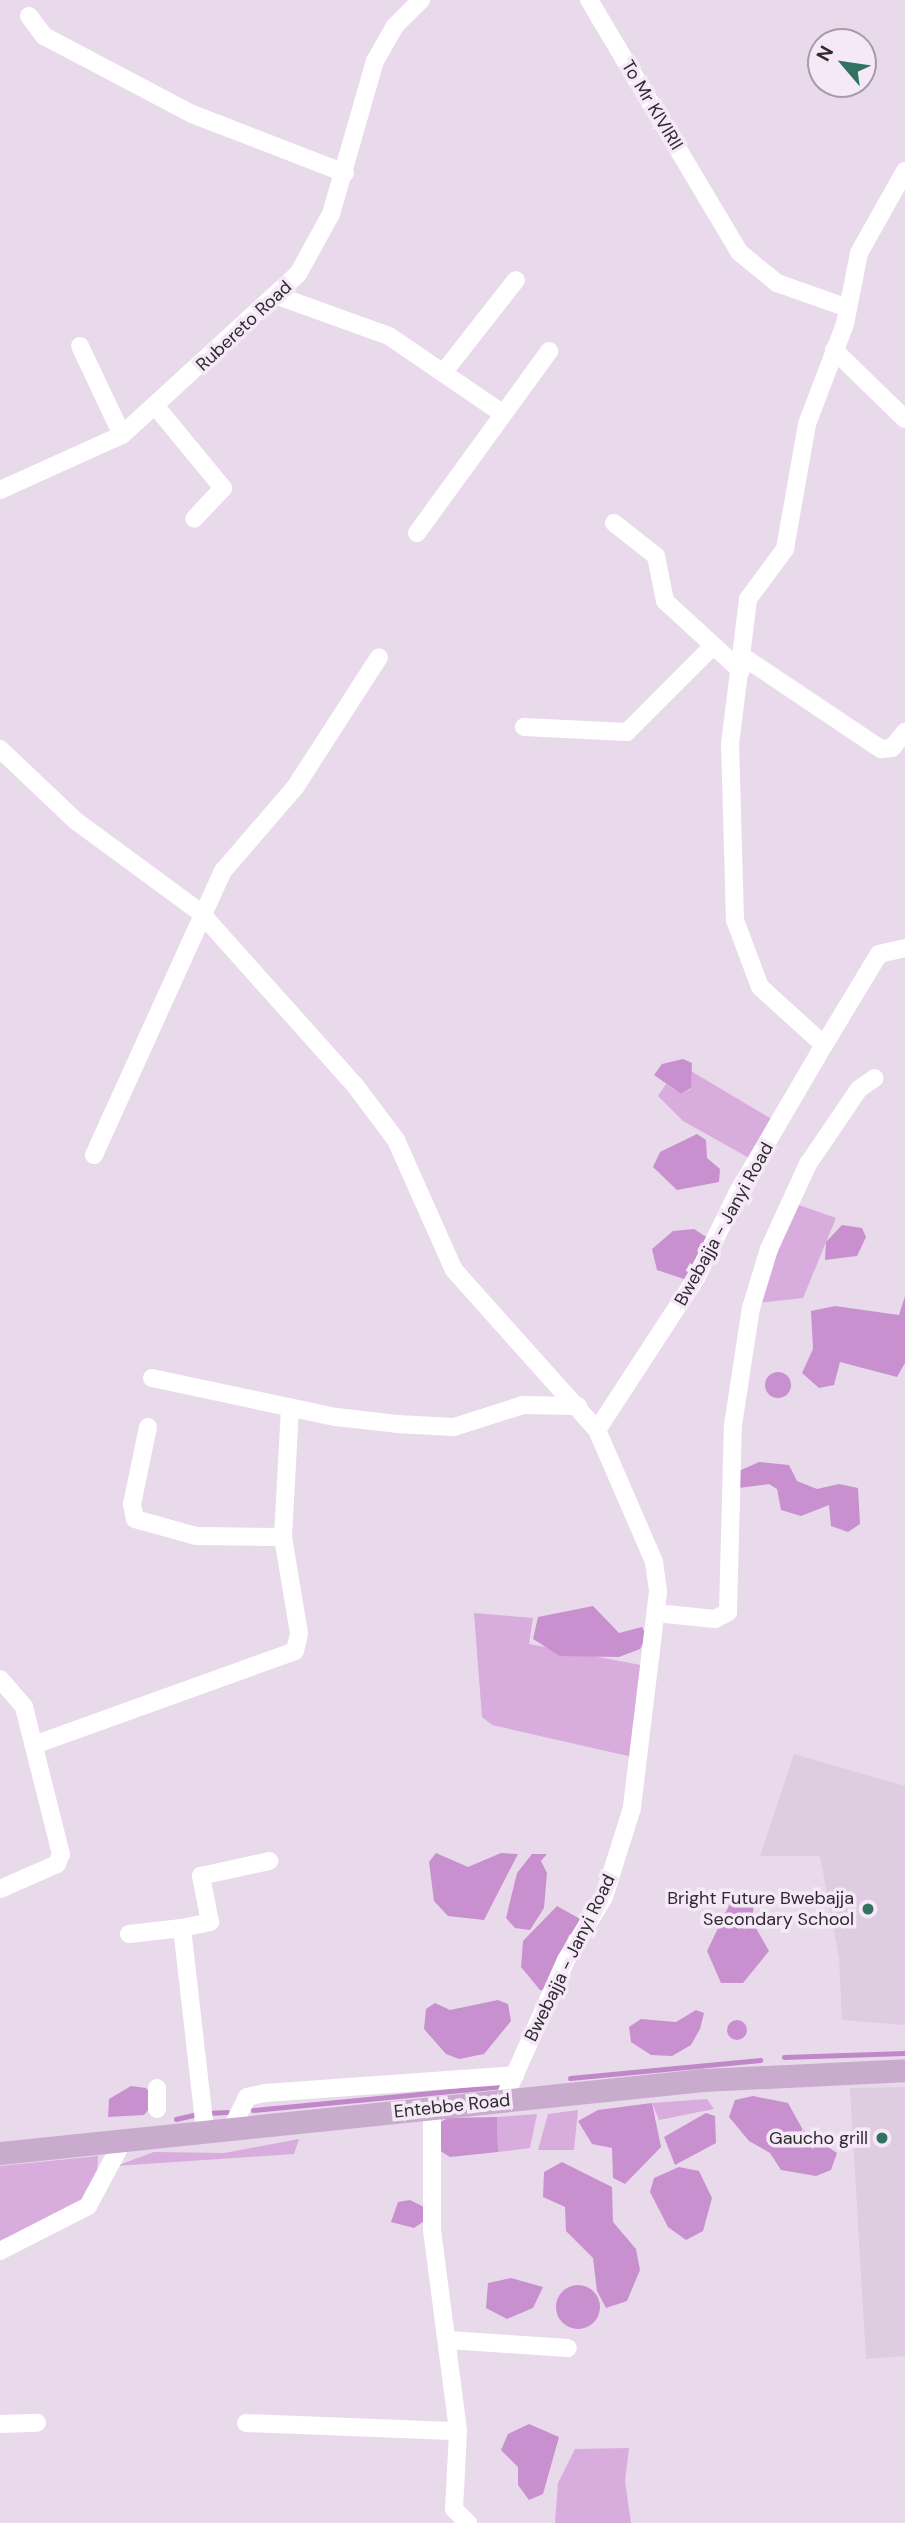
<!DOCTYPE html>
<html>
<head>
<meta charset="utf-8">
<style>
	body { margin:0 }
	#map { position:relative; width:905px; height:2523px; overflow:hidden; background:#e8daea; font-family:"DM Sans",sans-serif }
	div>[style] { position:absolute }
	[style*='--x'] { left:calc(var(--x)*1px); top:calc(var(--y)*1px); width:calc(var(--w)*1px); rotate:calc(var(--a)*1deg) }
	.built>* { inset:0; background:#decce0 }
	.green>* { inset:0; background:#d8acdd }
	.forest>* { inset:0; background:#c990d0 }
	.round { border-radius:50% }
	.stream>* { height:4.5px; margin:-2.25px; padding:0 2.25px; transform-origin:2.25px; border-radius:2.25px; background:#c088c8 }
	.minor>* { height:18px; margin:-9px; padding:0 9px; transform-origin:9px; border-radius:9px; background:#fff }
	.major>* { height:23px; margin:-11.5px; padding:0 11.5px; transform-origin:11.5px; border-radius:11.5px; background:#c9accd }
	.dots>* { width:19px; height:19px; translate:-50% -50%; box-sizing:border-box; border:4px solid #f5e8f7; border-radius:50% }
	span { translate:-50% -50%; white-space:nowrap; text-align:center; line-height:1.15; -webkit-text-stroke:7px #f5e8f7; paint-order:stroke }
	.street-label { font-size:18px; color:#2f2a30 }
	.poi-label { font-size:18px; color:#2f2a30 }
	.right { translate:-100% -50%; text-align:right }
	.north { position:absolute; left:807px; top:28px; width:70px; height:70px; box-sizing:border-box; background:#f5e8f7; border:2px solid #a69ca7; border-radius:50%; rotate:299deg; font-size:19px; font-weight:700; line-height:28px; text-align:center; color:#2f2a30 }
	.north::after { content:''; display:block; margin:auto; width:24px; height:32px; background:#327260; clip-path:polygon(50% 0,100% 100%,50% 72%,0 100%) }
</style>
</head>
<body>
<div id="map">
	<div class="built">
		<div style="clip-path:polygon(794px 1754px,905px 1786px,905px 2025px,842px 2020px,839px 1958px,820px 1856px,760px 1856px)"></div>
		<div style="clip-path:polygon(905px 2087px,905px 2356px,866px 2359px,850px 2088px)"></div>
	</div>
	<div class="green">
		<div style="clip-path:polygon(691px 1071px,775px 1121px,751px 1159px,683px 1121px,658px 1096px,666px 1084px,681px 1094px,691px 1089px)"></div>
		<div style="clip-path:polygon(793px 1203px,836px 1218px,803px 1298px,757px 1303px)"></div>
		<div style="clip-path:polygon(474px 1613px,533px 1618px,529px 1644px,646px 1666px,637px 1758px,492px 1725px,482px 1717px)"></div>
		<div style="clip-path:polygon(707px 2099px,714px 2109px,659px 2120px,652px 2103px)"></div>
		<div style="clip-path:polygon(578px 2110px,574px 2150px,538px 2150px,548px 2114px)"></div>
		<div style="clip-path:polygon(537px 2114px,530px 2148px,498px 2152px,497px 2117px)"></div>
		<div style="clip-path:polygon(299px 2139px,294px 2154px,116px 2166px,154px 2152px,224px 2153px)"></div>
		<div style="clip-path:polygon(98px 2156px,97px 2175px,85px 2201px,0 2241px,0 2166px)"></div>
		<div style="clip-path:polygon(629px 2448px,625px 2481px,631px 2523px,555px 2523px,558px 2483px,575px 2449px)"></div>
	</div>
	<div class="forest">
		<div style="clip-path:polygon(683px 1059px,692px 1063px,691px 1088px,681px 1094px,654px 1075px,662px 1064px)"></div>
		<div style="clip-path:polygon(697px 1134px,706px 1140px,707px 1158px,720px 1169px,719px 1182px,677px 1190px,653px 1167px,660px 1152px)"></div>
		<div style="clip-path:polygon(842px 1225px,862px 1228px,866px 1237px,857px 1256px,825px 1260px,826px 1242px)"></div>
		<div style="clip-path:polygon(694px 1229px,708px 1238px,684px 1279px,657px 1270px,652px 1249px,673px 1231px)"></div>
		<div style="clip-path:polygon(905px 1296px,905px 1363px,897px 1377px,840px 1362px,834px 1385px,819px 1388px,802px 1373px,813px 1349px,811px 1311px,835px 1306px,899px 1315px)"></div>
		<div class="round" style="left:765px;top:1372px;width:26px;height:26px"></div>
		<div style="clip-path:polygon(759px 1462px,789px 1465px,797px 1481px,817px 1489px,839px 1484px,858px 1488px,860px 1524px,848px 1532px,831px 1526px,829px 1505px,801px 1516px,781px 1510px,777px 1489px,769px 1484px,739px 1488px,739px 1471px)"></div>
		<div style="clip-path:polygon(593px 1606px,619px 1633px,642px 1627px,647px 1636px,640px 1649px,619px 1657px,560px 1656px,533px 1639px,538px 1617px)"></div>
		<div style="clip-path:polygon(436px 1853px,468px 1867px,501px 1853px,518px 1854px,484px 1920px,448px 1916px,434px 1901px,429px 1862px)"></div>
		<div style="clip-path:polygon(532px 1854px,547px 1854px,541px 1861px,547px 1873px,544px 1908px,530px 1930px,515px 1928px,506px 1918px,517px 1873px)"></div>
		<div style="clip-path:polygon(743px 1892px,755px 1893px,752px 1921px,769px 1951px,743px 1983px,721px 1983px,707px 1951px,733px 1897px)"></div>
		<div style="clip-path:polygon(557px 1906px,582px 1920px,582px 1929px,569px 1935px,547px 1990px,540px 1990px,521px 1967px,523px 1941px)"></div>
		<div style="clip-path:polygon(498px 2000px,508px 2004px,511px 2021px,484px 2054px,459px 2059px,446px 2054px,424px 2029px,426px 2009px,435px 2003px,450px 2010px)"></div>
		<div style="clip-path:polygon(696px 2010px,704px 2013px,700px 2029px,691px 2045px,672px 2056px,651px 2055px,631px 2042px,629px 2027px,641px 2019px,676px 2022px)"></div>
		<div class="round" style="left:727px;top:2020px;width:20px;height:20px"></div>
		<div style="clip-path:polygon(131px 2086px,146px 2088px,156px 2101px,144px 2115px,108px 2117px,109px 2099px)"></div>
		<div style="clip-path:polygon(753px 2096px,788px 2103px,803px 2130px,837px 2153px,831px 2170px,816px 2176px,781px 2170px,770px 2153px,749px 2141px,729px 2117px,735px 2100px)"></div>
		<div style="clip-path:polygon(652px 2103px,661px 2147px,625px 2184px,613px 2178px,612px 2148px,592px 2144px,578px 2121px,598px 2110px)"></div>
		<div style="clip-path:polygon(706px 2113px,715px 2116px,716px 2143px,675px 2165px,664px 2137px)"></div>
		<div style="clip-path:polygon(497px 2117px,498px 2152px,450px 2157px,439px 2150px,435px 2125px,448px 2118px)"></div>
		<div style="clip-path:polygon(562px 2162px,612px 2187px,613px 2222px,636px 2249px,640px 2270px,627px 2301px,606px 2308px,597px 2291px,593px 2258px,566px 2231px,565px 2207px,543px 2197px,544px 2172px)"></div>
		<div style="clip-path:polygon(679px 2167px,699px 2171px,712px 2198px,703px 2231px,686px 2240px,668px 2227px,650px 2192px,654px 2178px)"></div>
		<div style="clip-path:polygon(410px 2200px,426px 2208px,427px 2219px,414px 2228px,391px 2222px,398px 2202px)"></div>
		<div style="clip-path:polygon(511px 2278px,543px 2287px,533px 2308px,507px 2319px,486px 2308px,488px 2283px)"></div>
		<div class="round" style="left:556px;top:2285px;width:44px;height:44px"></div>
		<div style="clip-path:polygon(529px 2424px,559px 2437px,543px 2494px,529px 2500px,518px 2485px,518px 2467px,501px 2450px,508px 2434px)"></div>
	</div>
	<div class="stream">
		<div style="--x:784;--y:2057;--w:121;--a:-1.9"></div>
		<div style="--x:570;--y:2078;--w:191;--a:-5.4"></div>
		<div style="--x:253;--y:2110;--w:251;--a:-5.5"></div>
		<div style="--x:207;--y:2113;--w:20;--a:-3"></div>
		<div style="--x:176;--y:2119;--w:23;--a:-13"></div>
	</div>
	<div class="minor">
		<div style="--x:589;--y:0;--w:293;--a:59.2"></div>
		<div style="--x:739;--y:252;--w:49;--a:39.2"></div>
		<div style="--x:777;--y:283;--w:75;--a:19.4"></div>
		<div style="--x:29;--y:16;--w:25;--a:53"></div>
		<div style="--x:44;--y:36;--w:167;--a:27.8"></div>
		<div style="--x:192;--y:114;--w:164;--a:21.1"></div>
		<div style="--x:278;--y:296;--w:118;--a:19.8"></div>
		<div style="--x:389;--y:336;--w:137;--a:34.3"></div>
		<div style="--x:80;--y:346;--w:98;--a:64.7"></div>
		<div style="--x:834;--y:350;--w:99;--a:44.2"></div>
		<div style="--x:443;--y:373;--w:118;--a:-51.9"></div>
		<div style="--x:157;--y:408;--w:104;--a:50.5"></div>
		<div style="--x:223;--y:488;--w:42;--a:133.1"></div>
		<div style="--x:0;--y:490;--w:134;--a:-24.3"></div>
		<div style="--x:122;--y:435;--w:239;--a:-42.5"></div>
		<div style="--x:298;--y:274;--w:68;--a:-61.2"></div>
		<div style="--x:331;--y:214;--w:159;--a:-74"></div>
		<div style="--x:375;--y:61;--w:40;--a:-60.3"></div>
		<div style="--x:395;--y:26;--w:37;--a:-45"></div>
		<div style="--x:614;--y:523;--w:53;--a:38.2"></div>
		<div style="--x:656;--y:556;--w:46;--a:78.7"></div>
		<div style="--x:665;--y:601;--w:103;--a:42.6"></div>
		<div style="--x:417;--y:533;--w:225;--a:-54"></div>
		<div style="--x:742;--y:656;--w:167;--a:33.8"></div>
		<div style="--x:881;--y:749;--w:11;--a:-5"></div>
		<div style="--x:892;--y:748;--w:21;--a:-51"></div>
		<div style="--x:524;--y:727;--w:103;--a:2.8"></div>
		<div style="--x:627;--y:732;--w:122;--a:-45"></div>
		<div style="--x:0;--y:749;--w:105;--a:43.5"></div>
		<div style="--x:76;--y:821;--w:154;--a:36.3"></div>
		<div style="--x:200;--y:912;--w:231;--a:48.2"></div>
		<div style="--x:354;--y:1084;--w:70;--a:53.1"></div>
		<div style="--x:396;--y:1140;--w:142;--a:66"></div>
		<div style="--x:454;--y:1270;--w:215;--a:48.2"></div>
		<div style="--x:597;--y:1430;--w:144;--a:66.6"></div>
		<div style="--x:654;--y:1562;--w:30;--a:82"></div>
		<div style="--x:658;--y:1592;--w:218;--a:96.9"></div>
		<div style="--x:632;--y:1808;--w:93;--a:107.5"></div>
		<div style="--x:604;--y:1897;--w:74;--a:121.1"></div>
		<div style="--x:566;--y:1960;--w:154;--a:114.1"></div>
		<div style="--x:824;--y:1045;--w:106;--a:-58.9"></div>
		<div style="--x:879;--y:954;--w:27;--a:-13"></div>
		<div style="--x:94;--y:1155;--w:312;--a:-65.6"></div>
		<div style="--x:223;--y:871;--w:112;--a:-49.3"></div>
		<div style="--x:296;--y:786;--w:153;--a:-57.2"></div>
		<div style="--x:152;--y:1378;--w:188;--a:12"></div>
		<div style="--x:336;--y:1417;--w:61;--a:6.5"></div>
		<div style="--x:397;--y:1424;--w:57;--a:3"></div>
		<div style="--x:454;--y:1427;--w:72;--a:-17.7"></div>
		<div style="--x:523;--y:1405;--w:55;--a:1"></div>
		<div style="--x:148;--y:1427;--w:79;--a:101.7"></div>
		<div style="--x:132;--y:1504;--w:15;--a:79"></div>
		<div style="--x:135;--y:1519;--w:63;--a:15.6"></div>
		<div style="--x:196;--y:1536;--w:87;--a:0.7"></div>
		<div style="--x:597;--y:1430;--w:181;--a:-56.9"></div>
		<div style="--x:696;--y:1278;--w:96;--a:-64"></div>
		<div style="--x:738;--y:1192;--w:170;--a:-59.7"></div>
		<div style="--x:824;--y:1045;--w:86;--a:-137.8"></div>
		<div style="--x:760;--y:987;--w:72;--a:-110.5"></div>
		<div style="--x:735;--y:920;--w:176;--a:-91.6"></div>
		<div style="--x:730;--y:744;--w:146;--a:-82.9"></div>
		<div style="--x:748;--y:599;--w:62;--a:-53.5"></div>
		<div style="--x:785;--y:549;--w:127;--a:-80"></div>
		<div style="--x:807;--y:424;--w:107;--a:-69.2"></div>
		<div style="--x:845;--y:324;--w:72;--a:-78.8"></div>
		<div style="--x:859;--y:253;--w:94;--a:-60.7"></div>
		<div style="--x:656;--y:1613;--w:59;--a:5.8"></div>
		<div style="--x:715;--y:1619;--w:15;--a:-28"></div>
		<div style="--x:728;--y:1612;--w:187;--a:-88.5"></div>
		<div style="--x:733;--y:1425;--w:118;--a:-81.3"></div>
		<div style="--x:751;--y:1308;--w:62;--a:-73"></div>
		<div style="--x:769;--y:1249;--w:94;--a:-65.4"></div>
		<div style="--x:808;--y:1164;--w:91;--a:-55.8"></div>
		<div style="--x:859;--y:1089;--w:19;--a:-35"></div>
		<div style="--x:0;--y:1679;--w:37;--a:49"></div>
		<div style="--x:24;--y:1707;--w:152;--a:75.9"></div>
		<div style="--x:61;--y:1854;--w:11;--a:112"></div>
		<div style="--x:57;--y:1864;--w:62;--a:156.3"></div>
		<div style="--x:34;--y:1745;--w:277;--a:-19.8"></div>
		<div style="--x:295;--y:1651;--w:18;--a:-77"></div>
		<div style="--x:299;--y:1633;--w:97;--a:-99.5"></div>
		<div style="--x:283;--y:1537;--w:128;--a:-86.9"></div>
		<div style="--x:182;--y:1928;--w:29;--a:-12"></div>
		<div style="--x:210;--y:1922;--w:47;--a:-101.1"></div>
		<div style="--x:201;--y:1876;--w:70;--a:-12.4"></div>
		<div style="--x:129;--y:1934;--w:53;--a:-6.5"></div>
		<div style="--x:182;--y:1928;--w:204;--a:83.5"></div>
		<div style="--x:432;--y:2108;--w:122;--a:90"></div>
		<div style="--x:432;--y:2230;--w:203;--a:82.6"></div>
		<div style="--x:458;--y:2431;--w:78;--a:92.9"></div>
		<div style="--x:454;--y:2509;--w:20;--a:45"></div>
		<div style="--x:157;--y:2109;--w:21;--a:-90"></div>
		<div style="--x:231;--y:2129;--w:36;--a:-63"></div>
		<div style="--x:247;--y:2097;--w:18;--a:-13"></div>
		<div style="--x:265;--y:2093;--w:251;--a:-4.1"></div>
		<div style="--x:0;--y:2251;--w:99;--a:-27.1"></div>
		<div style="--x:88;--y:2206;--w:76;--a:-61.8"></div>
		<div style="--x:448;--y:2340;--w:120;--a:3.8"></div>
		<div style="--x:246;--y:2423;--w:212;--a:2.2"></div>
		<div style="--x:0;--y:2424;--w:37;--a:-2"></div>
	</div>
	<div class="major">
		<div style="--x:0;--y:2153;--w:707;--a:-5.93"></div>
		<div style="--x:703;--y:2080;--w:202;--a:-2.8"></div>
	</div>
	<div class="dots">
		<div style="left:868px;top:1909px;background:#327260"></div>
		<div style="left:882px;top:2138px;background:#327260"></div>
	</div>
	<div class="street-label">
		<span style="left:652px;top:105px;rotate:59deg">To Mr KIVIRII</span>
		<span style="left:244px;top:326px;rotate:-43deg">Rubereto Road</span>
		<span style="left:724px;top:1224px;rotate:-61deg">Bwebajja - Janyi Road</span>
		<span style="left:570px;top:1958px;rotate:-64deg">Bwebajja - Janyi Road</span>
		<span style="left:452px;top:2106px;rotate:-6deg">Entebbe Road</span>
	</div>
	<div class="poi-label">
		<span class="right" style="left:854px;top:1909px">Bright Future Bwebajja<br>Secondary School</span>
		<span class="right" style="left:868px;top:2138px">Gaucho grill</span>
	</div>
	<div class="north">N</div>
</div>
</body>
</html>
